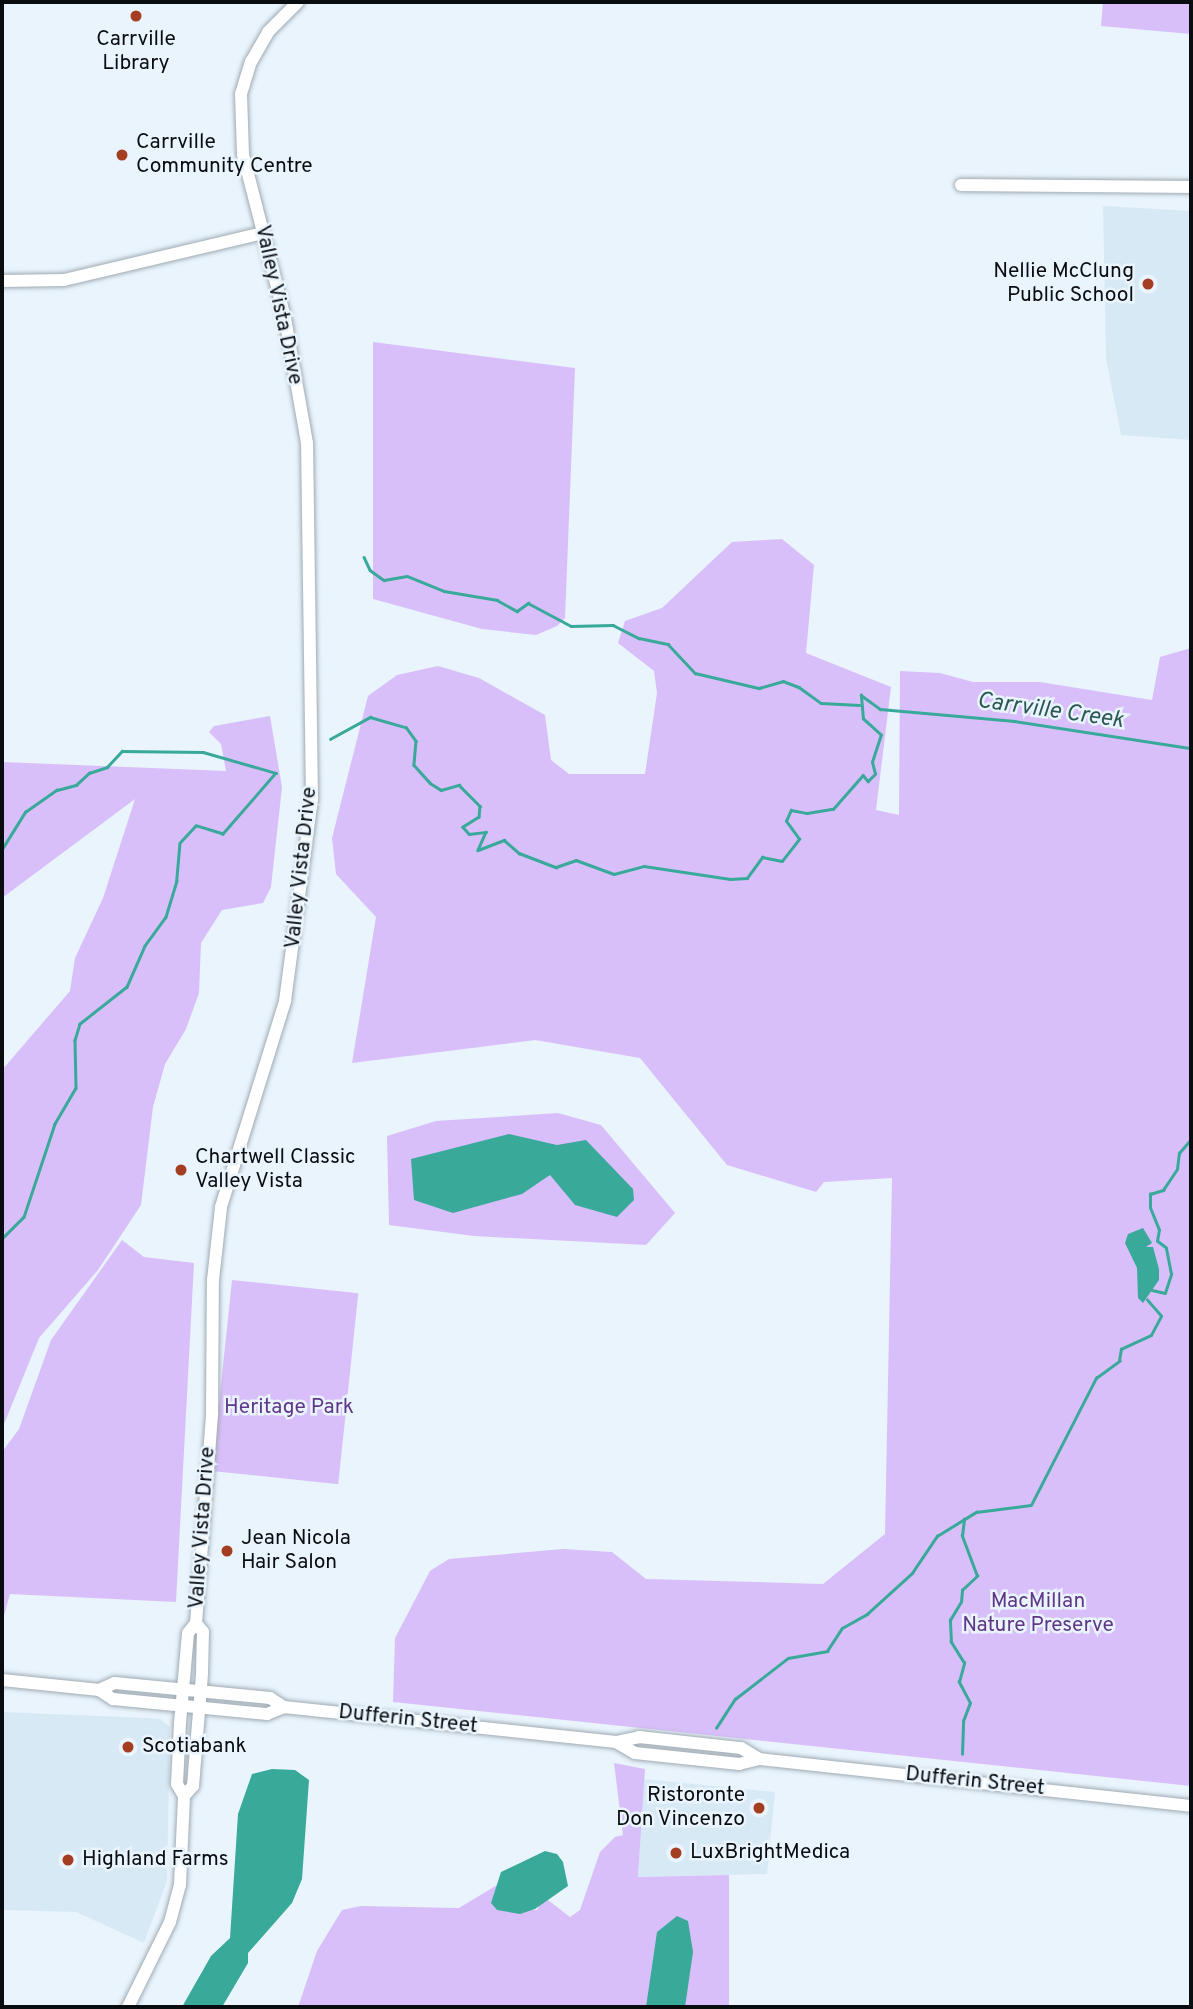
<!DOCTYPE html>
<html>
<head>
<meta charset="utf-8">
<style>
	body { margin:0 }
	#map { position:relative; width:1193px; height:2009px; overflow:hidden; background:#e9f4fd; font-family:Overpass,sans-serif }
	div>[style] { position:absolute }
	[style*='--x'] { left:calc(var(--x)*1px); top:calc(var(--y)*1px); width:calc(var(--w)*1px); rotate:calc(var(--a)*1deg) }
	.built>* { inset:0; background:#d8e9f6 }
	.green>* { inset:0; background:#d9bffa; transform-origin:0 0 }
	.water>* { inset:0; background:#39a99a }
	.stream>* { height:2.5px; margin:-1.25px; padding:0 1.25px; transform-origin:1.25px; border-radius:1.25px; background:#39a99a }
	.roads { filter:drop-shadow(0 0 2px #9faab2) drop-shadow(0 0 2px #9faab2) }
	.tertiary>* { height:12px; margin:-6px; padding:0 6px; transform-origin:6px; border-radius:6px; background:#fff }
	.secondary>* { height:12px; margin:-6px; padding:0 6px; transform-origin:6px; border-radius:6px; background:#fff }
	.dots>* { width:19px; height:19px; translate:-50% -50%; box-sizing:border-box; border:4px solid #e9f4fd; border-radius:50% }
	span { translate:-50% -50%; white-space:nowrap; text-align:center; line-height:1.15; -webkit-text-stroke:5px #e9f4fd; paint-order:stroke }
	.poi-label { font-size:21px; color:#0a0d10 }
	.left { translate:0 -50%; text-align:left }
	.right { translate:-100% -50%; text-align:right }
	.street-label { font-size:21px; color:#0a0d10 }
	.park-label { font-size:21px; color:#603788 }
	.water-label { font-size:23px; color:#2b5952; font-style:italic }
	.frame { position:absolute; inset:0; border:4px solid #0a0d10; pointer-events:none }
</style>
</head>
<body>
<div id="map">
	<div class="built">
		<div style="clip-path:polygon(1103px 206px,1191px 211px,1191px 440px,1121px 435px,1106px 358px)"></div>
		<div style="clip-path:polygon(2px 1712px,148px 1718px,160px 1719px,170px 1727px,167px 1881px,144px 1943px,76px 1912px,2px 1910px)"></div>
		<div style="clip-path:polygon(644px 1779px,775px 1792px,767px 1874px,638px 1877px)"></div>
	</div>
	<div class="green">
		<div style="clip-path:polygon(1103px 2px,1191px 2px,1191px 34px,1101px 26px)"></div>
		<div style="clip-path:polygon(373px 342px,575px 368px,565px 618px,557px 626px,536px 635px,482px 629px,373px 599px)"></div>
		<div style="clip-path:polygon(782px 539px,814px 565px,806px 653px,891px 687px,876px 810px,899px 815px,900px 671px,940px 673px,973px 682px,1040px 682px,1152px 700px,1160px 657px,1191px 648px,1191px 1786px,393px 1702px,395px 1638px,430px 1571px,449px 1559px,563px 1549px,612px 1552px,646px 1579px,823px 1584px,885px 1534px,892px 1178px,824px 1182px,816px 1192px,727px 1165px,640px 1058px,535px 1040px,352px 1063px,376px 917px,336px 874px,332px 838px,368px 696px,397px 675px,438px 666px,479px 678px,545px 715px,551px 760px,569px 774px,645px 774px,657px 693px,654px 671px,618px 643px,625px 621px,662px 608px,732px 542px)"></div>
		<div style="clip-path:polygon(270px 716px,282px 787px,271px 887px,263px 903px,222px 910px,201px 943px,199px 993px,186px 1029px,165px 1064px,153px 1107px,141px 1205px,98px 1270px,39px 1338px,2px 1429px,2px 1070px,70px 991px,75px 958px,103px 898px,135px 799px,2px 898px,2px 762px,226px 771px,221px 744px,209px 732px,214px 726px)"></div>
		<div style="clip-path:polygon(558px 1113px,601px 1125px,675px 1213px,646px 1245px,474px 1236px,389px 1225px,387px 1136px,436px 1121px)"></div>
		<div style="clip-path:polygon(122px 1240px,144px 1257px,194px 1263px,176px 1602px,10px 1594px,2px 1623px,2px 1452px,19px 1429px,51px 1340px)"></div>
		<div style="left:232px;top:1280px;width:127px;height:192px;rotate:6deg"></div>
		<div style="clip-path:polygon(614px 1763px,645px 1769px,638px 1877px,729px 1875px,729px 2007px,298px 2007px,317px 1951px,342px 1910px,361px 1906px,459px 1908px,497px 1885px,495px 1908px,537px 1910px,544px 1897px,570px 1917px,580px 1910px,600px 1852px,615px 1837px,623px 1835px)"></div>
	</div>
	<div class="water">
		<div style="clip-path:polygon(509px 1134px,557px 1145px,586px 1140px,633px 1189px,634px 1200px,617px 1217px,575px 1205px,550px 1175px,522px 1194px,453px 1213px,414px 1200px,411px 1159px)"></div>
		<div style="clip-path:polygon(1143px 1228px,1152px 1243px,1146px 1247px,1153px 1247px,1159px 1269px,1159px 1280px,1143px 1303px,1138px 1298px,1137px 1268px,1125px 1243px,1128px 1234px)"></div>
		<div style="clip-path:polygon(272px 1769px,295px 1770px,309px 1780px,302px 1879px,292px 1903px,248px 1953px,248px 1963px,222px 2007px,182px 2007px,211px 1956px,230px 1938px,238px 1814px,252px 1774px)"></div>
		<div style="clip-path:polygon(545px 1851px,557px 1854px,563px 1862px,568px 1886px,535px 1909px,520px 1914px,497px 1910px,491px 1903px,501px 1872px)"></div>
		<div style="clip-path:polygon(677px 1916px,688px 1921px,693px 1952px,685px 2007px,646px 2007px,657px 1932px)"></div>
	</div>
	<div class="stream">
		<div style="--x:364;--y:557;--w:14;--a:65"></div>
		<div style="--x:370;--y:570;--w:17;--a:36"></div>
		<div style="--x:384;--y:580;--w:23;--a:-10"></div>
		<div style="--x:407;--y:576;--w:40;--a:22"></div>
		<div style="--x:444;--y:591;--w:54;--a:9.6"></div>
		<div style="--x:497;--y:600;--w:23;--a:29"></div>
		<div style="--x:517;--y:611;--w:14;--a:-36"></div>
		<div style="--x:528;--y:603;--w:49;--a:28.1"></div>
		<div style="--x:571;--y:626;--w:42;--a:-1.4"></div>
		<div style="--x:613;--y:625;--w:29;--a:27"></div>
		<div style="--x:639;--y:638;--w:30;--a:12"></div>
		<div style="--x:668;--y:644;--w:40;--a:47"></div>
		<div style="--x:695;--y:673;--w:66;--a:13.2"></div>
		<div style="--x:759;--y:688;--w:25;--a:-16"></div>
		<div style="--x:783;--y:681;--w:17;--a:21"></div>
		<div style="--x:799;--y:687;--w:27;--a:36"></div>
		<div style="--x:821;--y:703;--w:38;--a:3"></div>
		<div style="--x:330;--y:739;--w:46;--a:-28.8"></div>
		<div style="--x:370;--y:717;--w:37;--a:16"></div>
		<div style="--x:406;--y:727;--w:17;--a:54"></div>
		<div style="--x:416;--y:741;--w:24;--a:95"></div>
		<div style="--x:414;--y:765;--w:24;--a:48"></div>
		<div style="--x:430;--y:783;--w:13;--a:32"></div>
		<div style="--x:441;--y:790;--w:19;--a:-16"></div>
		<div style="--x:459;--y:785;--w:30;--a:45"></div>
		<div style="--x:480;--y:806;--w:11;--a:95"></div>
		<div style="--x:479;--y:817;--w:19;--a:148"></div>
		<div style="--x:463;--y:827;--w:9;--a:49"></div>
		<div style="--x:469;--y:834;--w:17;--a:-7"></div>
		<div style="--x:486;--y:832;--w:20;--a:114"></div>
		<div style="--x:478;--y:850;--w:28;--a:-21"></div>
		<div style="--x:504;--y:840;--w:20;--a:41"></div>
		<div style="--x:519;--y:853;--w:40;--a:21"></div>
		<div style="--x:556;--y:867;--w:21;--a:-19"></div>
		<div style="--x:576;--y:860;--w:40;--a:20.2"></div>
		<div style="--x:614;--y:874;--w:31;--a:-15"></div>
		<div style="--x:644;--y:866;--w:87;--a:8.6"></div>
		<div style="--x:730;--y:879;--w:17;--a:-3"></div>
		<div style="--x:747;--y:878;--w:26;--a:-54"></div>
		<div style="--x:762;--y:857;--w:20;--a:11"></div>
		<div style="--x:782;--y:861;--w:28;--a:-52"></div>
		<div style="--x:799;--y:839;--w:22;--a:-126"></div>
		<div style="--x:786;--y:821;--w:12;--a:-66"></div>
		<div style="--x:791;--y:810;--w:16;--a:11"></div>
		<div style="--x:807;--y:813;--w:26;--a:-9"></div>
		<div style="--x:833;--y:809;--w:45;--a:-48.6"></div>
		<div style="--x:863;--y:775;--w:8;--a:50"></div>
		<div style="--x:868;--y:781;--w:10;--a:-45"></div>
		<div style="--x:875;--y:774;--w:12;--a:-104"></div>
		<div style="--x:872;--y:762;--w:28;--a:-72"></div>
		<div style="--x:881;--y:735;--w:24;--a:-138"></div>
		<div style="--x:863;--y:719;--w:24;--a:-95"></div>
		<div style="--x:861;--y:695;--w:24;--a:36"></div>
		<div style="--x:880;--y:709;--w:135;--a:5.1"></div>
		<div style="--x:1014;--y:721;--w:179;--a:8.7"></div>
		<div style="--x:2;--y:849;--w:44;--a:-58.1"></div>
		<div style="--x:25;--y:812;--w:39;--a:-35"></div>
		<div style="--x:57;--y:790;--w:20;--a:-15"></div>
		<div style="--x:76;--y:785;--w:18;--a:-43"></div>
		<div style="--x:89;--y:773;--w:19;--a:-18"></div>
		<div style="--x:107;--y:767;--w:22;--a:-47"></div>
		<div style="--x:122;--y:751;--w:81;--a:0.7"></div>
		<div style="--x:203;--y:752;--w:76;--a:16"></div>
		<div style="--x:276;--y:773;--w:81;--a:131"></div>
		<div style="--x:223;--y:834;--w:28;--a:-163"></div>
		<div style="--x:196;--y:826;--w:23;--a:133"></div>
		<div style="--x:180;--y:843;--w:38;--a:95"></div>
		<div style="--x:177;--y:881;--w:38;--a:107"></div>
		<div style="--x:166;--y:917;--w:36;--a:126"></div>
		<div style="--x:145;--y:946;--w:45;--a:113.7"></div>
		<div style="--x:127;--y:987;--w:60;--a:141.8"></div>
		<div style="--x:80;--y:1024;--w:17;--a:107"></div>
		<div style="--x:75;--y:1040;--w:48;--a:88.8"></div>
		<div style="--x:76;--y:1088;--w:42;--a:120.3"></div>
		<div style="--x:55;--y:1124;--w:98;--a:108.4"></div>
		<div style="--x:24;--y:1217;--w:31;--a:135"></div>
		<div style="--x:1191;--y:1129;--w:2;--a:90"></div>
		<div style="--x:1152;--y:1290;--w:13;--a:13"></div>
		<div style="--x:1165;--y:1293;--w:20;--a:-72"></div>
		<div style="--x:1171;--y:1274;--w:26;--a:-101"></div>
		<div style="--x:1166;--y:1248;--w:11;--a:-142"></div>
		<div style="--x:1157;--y:1241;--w:11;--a:-80"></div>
		<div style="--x:1159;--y:1230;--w:24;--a:-112"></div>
		<div style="--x:1150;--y:1208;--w:14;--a:-90"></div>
		<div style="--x:1150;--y:1194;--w:14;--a:-17"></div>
		<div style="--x:1163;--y:1190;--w:25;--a:-56"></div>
		<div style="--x:1177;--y:1169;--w:16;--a:-83"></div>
		<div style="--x:1179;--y:1153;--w:18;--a:-49"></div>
		<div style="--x:716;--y:1728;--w:35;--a:-57"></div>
		<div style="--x:735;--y:1699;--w:67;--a:-37.7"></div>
		<div style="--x:788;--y:1658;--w:40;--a:-10"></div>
		<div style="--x:827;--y:1651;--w:27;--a:-57"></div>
		<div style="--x:842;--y:1628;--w:29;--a:-29"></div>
		<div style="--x:867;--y:1614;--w:61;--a:-42.3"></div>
		<div style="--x:912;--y:1573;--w:45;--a:-56"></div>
		<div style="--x:937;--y:1536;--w:46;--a:-31.6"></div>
		<div style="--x:976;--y:1512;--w:55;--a:-7.3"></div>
		<div style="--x:1031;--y:1505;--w:143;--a:-62.9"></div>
		<div style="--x:1096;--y:1378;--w:29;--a:-36"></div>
		<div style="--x:1119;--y:1361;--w:12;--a:-81"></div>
		<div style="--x:1121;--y:1349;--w:33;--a:-25"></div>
		<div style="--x:1151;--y:1335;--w:21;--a:-62"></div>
		<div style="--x:1161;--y:1316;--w:21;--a:-131"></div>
		<div style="--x:962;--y:1754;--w:33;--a:-88"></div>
		<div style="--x:963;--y:1721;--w:19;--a:-69"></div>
		<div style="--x:970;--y:1703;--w:24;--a:-118"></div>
		<div style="--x:959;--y:1682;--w:20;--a:-75"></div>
		<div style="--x:964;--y:1663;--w:25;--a:-122"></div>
		<div style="--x:951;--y:1642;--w:22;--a:-93"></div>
		<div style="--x:950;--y:1620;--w:21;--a:-59"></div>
		<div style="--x:961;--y:1602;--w:12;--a:-85"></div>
		<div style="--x:962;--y:1590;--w:21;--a:-43"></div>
		<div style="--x:977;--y:1576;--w:43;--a:-110.6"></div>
		<div style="--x:962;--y:1536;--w:17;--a:-83"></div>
	</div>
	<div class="roads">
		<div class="tertiary">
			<div style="--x:961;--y:185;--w:230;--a:0.5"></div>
			<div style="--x:2;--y:281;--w:62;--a:-0.9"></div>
			<div style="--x:64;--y:280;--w:204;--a:-13.3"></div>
			<div style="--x:184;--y:1796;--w:13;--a:-48"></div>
			<div style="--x:193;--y:1786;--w:113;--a:-85.4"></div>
			<div style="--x:202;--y:1673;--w:41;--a:-88.6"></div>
			<div style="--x:203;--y:1632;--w:11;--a:-128"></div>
			<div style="--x:128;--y:2007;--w:95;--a:-63.7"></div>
			<div style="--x:170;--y:1922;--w:38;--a:-75"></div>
			<div style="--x:180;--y:1885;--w:89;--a:-87.4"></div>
			<div style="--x:184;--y:1796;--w:14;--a:-120"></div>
			<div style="--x:177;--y:1784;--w:61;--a:-87.2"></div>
			<div style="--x:180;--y:1723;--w:90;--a:-84.9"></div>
			<div style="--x:188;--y:1633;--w:13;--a:-51"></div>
			<div style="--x:196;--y:1623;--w:211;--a:-85.6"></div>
			<div style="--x:212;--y:1413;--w:133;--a:-89.6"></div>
			<div style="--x:213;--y:1280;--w:73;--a:-83.7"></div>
			<div style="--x:221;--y:1207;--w:216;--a:-72.7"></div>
			<div style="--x:285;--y:1001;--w:204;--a:-82.4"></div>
			<div style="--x:312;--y:799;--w:356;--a:-90.8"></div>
			<div style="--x:307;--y:443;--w:127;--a:-100"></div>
			<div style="--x:285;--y:318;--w:169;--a:-104.4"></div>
			<div style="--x:243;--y:154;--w:60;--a:-91.9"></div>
			<div style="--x:241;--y:94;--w:34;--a:-73"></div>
			<div style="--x:251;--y:62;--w:34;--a:-60"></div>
			<div style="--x:268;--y:32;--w:42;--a:-45"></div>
		</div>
		<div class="secondary">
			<div style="--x:2;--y:1680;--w:98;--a:5.9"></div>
			<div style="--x:99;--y:1690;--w:17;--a:-24"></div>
			<div style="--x:115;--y:1683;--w:156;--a:5.5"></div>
			<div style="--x:270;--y:1698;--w:17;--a:33"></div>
			<div style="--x:99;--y:1690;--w:17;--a:33"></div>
			<div style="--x:113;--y:1699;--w:155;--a:5.6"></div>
			<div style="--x:267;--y:1714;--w:18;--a:-22"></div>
			<div style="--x:284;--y:1707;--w:334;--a:6"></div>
			<div style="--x:616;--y:1742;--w:24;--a:-12"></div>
			<div style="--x:639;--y:1737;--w:103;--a:6.2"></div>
			<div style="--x:741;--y:1748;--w:21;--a:31"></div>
			<div style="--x:616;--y:1742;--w:22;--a:30"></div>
			<div style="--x:635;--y:1753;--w:105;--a:6"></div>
			<div style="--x:739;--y:1764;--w:21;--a:-14"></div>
			<div style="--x:759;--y:1759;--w:435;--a:6.2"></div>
		</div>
	</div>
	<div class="dots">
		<div style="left:136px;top:16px;background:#a53d21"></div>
		<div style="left:122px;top:155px;background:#a53d21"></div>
		<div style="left:1148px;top:284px;background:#a53d21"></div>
		<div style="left:181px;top:1170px;background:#a53d21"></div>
		<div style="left:227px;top:1551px;background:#a53d21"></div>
		<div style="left:128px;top:1747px;background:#a53d21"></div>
		<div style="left:759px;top:1808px;background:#a53d21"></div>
		<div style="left:676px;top:1853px;background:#a53d21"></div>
		<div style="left:68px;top:1860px;background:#a53d21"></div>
	</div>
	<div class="poi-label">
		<span style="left:136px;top:52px">Carrville<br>Library</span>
		<span class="left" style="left:136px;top:155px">Carrville<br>Community Centre</span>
		<span class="right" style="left:1134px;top:284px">Nellie McClung<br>Public School</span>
		<span class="left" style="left:195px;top:1170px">Chartwell Classic<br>Valley Vista</span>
		<span class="left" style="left:241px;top:1551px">Jean Nicola<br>Hair Salon</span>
		<span class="left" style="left:142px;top:1747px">Scotiabank</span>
		<span class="right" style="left:745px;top:1808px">Ristoronte<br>Don Vincenzo</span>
		<span class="left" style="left:690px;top:1853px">LuxBrightMedica</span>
		<span class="left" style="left:82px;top:1860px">Highland Farms</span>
	</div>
	<div class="street-label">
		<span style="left:278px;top:305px;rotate:78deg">Valley Vista Drive</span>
		<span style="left:302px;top:868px;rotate:-84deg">Valley Vista Drive</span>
		<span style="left:203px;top:1528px;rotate:-86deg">Valley Vista Drive</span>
		<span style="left:408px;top:1720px;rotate:6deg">Dufferin Street</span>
		<span style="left:975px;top:1782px;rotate:6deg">Dufferin Street</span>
	</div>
	<div class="park-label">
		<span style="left:289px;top:1408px">Heritage Park</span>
		<span style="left:1038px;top:1614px">MacMillan<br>Nature Preserve</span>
	</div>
	<div class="water-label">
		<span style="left:1050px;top:712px;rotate:8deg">Carrville Creek</span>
	</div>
	<div class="frame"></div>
</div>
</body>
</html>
